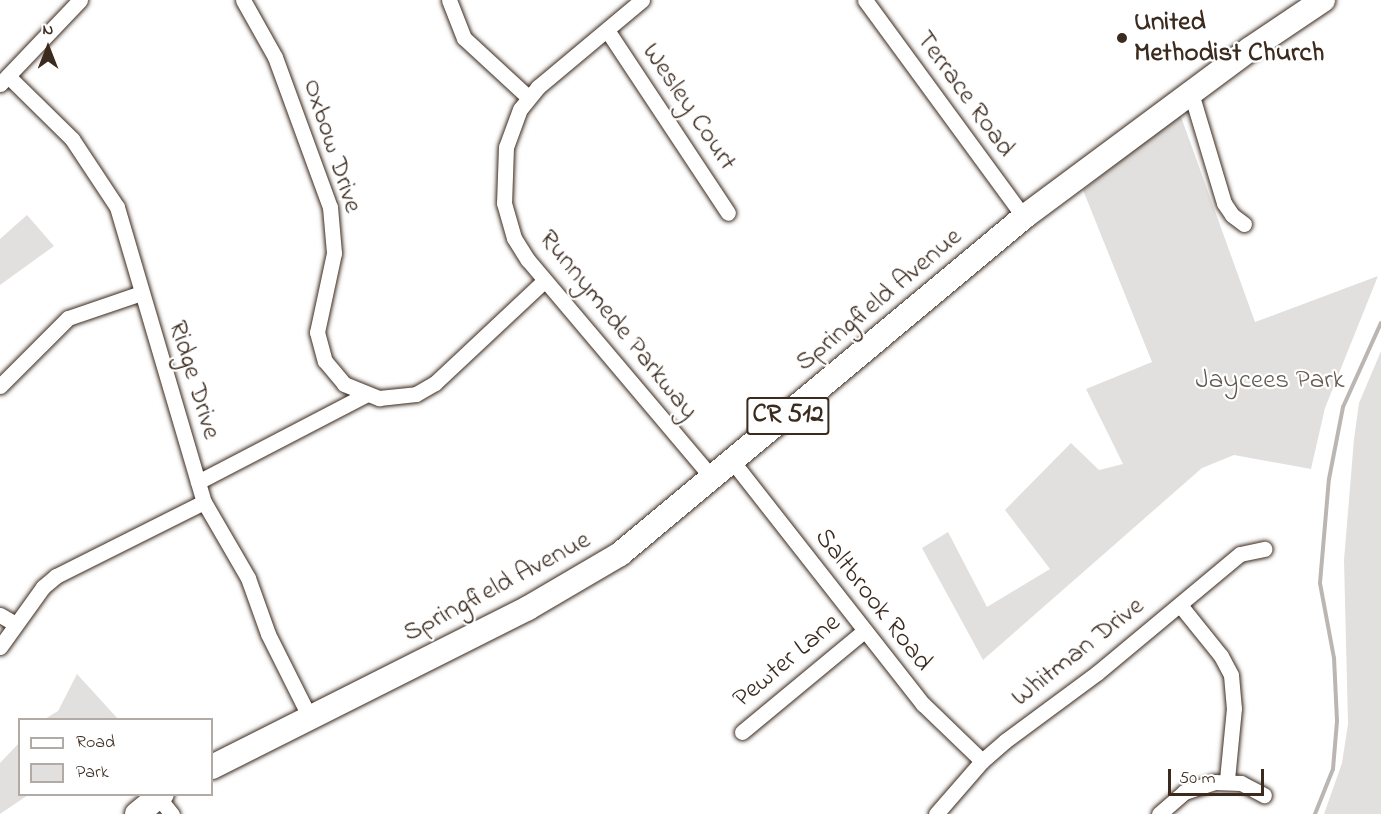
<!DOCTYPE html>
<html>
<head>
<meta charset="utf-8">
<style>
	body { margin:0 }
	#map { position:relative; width:1381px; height:814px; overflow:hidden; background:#fff; font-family:"Indie Flower",sans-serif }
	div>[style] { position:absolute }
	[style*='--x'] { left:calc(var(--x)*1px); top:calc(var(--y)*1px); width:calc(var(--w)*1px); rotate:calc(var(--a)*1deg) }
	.green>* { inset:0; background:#e2e0de }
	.stream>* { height:4px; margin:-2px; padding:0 2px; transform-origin:2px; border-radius:2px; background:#bcb6b3 }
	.roads { filter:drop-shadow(0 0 2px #3b2a1e) drop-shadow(0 0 2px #3b2a1e) }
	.minor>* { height:15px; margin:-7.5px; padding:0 7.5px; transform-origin:7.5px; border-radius:7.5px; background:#fff }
	.primary>* { height:24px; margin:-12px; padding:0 12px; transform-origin:12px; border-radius:12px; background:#fff }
	.dots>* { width:16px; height:16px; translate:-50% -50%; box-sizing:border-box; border:3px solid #fff; border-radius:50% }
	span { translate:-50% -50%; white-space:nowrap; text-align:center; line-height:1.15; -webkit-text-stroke:4.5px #fff; paint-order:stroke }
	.shield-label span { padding:2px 4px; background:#fff; border:2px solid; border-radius:4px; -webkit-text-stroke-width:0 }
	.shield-label { font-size:26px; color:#3b2a1e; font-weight:700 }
	.poi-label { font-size:27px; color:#3b2a1e; font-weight:700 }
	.left { translate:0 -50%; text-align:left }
	.street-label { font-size:27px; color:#3b2a1e }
	.park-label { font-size:27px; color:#65584e }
	.legend { position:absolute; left:18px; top:718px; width:195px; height:78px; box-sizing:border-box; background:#fff; border:2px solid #b1aaa5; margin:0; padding:8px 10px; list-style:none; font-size:18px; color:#3b2a1e }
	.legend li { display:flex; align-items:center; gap:12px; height:30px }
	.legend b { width:30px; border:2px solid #b1aaa5 }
	.north { position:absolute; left:18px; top:18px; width:60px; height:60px; -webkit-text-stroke:4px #fff; paint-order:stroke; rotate:0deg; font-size:16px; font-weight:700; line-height:24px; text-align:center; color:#3b2a1e }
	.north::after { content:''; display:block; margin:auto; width:21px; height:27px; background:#3b2a1e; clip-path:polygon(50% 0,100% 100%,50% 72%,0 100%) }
	.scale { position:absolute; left:1168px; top:769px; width:96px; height:27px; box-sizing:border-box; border:3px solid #3b2a1e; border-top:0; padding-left:8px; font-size:18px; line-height:21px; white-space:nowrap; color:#3b2a1e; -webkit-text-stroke:4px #fff; paint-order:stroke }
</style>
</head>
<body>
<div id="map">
	<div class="green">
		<div style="clip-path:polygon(1180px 114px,1255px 322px,1378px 276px,1325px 408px,1311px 469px,1234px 455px,1202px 468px,983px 660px,922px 548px,948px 532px,987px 607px,1050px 569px,1005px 510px,1071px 443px,1099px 470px,1123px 464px,1086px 389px,1152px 362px,1083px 190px)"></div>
		<div style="clip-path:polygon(27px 215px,54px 246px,0 285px,0 239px)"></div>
		<div style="clip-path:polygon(1381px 351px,1381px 814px,1324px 814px,1342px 763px,1348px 724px,1344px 560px,1354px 439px,1359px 403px)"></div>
		<div style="clip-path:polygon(77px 674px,118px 719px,45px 719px,58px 711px)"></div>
		<div style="clip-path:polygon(19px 743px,20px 794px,28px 795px,0 814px,0 763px)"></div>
	</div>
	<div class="stream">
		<div style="--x:1315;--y:814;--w:48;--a:-68.2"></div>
		<div style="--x:1333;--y:769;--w:48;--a:-85.2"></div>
		<div style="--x:1337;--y:721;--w:63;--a:-92.7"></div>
		<div style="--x:1334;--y:658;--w:76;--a:-100.6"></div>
		<div style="--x:1320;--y:583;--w:104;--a:-85.1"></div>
		<div style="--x:1329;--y:479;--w:73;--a:-79"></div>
		<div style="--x:1343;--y:407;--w:92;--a:-65.7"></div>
	</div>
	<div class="roads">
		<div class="minor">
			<div style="--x:243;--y:0;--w:65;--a:60.7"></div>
			<div style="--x:275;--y:57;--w:160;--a:69.9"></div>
			<div style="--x:330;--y:207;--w:46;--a:85"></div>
			<div style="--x:334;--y:253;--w:81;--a:102.1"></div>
			<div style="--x:317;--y:332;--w:30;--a:75"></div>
			<div style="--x:325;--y:361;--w:30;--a:50"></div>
			<div style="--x:344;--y:384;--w:38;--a:22"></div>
			<div style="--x:379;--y:398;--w:37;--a:-6"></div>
			<div style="--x:416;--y:394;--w:22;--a:-30"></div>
			<div style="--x:435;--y:383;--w:149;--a:-43.1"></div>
			<div style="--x:449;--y:0;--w:41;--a:68.5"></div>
			<div style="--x:464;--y:38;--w:87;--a:42.7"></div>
			<div style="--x:642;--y:0;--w:136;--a:140.1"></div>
			<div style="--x:538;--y:87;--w:28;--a:129"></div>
			<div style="--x:520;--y:109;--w:40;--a:110.2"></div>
			<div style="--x:506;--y:147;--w:56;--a:92"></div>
			<div style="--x:504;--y:203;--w:36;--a:74"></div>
			<div style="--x:514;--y:238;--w:26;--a:58"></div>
			<div style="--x:528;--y:260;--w:287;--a:49.8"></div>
			<div style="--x:865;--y:0;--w:269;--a:53.8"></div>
			<div style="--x:607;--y:30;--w:219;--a:56.5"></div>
			<div style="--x:8;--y:76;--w:90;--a:44.5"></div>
			<div style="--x:72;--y:139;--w:82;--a:56.5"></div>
			<div style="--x:117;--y:207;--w:308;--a:73.6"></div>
			<div style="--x:204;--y:502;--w:88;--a:59.9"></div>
			<div style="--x:248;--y:578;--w:59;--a:70.3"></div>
			<div style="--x:268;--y:634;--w:92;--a:63.4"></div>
			<div style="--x:0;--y:84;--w:116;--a:-46.4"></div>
			<div style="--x:1191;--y:93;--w:115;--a:73.3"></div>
			<div style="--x:1224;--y:203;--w:14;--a:56"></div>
			<div style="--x:1232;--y:215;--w:15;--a:37"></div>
			<div style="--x:0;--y:386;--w:96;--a:-45"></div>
			<div style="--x:68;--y:318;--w:77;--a:-18.9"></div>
			<div style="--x:733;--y:462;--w:308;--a:51.9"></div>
			<div style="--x:923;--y:704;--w:82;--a:44"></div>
			<div style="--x:198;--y:482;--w:188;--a:-27.5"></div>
			<div style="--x:1180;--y:605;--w:65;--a:51.2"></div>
			<div style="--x:1221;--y:656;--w:21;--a:62"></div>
			<div style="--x:1231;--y:675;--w:33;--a:85"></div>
			<div style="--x:1234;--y:708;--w:72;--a:95.6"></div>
			<div style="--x:0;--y:615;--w:16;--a:30"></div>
			<div style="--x:0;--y:647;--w:74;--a:-54.4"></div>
			<div style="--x:43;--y:587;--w:17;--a:-40"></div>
			<div style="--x:56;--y:576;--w:165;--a:-26.6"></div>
			<div style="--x:742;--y:732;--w:158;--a:-39.6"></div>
			<div style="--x:158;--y:797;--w:22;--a:51"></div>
			<div style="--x:936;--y:814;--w:70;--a:-49"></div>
			<div style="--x:982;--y:761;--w:30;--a:-41"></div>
			<div style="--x:1005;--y:741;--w:114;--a:-36.5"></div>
			<div style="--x:1097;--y:673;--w:186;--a:-39.8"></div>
			<div style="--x:1240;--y:554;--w:25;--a:-12"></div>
			<div style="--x:1159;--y:814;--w:33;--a:-41"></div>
			<div style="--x:1184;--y:792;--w:32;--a:-18"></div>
			<div style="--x:1214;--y:782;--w:27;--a:2"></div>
			<div style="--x:1241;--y:783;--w:26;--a:28"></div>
		</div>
		<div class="primary">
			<div style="--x:212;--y:767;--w:354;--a:-26.7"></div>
			<div style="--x:528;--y:608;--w:107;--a:-30.4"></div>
			<div style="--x:620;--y:554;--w:526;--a:-39.83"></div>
			<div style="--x:1024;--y:217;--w:282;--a:-36.6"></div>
			<div style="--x:1250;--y:49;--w:88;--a:-33.9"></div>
			<div style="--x:137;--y:814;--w:32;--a:-39"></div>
		</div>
	</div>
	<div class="dots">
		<div style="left:1122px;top:38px;background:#3b2a1e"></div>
	</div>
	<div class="shield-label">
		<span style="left:788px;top:416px">CR 512</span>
	</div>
	<div class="poi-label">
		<span class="left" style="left:1134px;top:38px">United<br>Methodist Church</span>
	</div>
	<div class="street-label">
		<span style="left:965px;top:94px;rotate:54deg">Terrace Road</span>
		<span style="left:689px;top:107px;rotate:56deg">Wesley Court</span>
		<span style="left:332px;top:146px;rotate:72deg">Oxbow Drive</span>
		<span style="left:879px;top:300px;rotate:-40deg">Springfield Avenue</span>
		<span style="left:618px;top:325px;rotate:51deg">Runnymede Parkway</span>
		<span style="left:194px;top:380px;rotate:73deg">Ridge Drive</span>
		<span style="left:497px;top:587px;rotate:-28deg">Springfield Avenue</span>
		<span style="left:873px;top:600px;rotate:52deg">Saltbrook Road</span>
		<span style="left:1078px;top:652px;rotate:-38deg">Whitman Drive</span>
		<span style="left:787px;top:661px;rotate:-40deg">Pewter Lane</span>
	</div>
	<div class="park-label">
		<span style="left:1270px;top:381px">Jaycees Park</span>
	</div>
	<ul class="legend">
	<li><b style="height:8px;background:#fff"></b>Road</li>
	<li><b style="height:16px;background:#e2e0de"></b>Park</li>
	</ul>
	<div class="north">N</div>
	<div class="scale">50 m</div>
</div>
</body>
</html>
